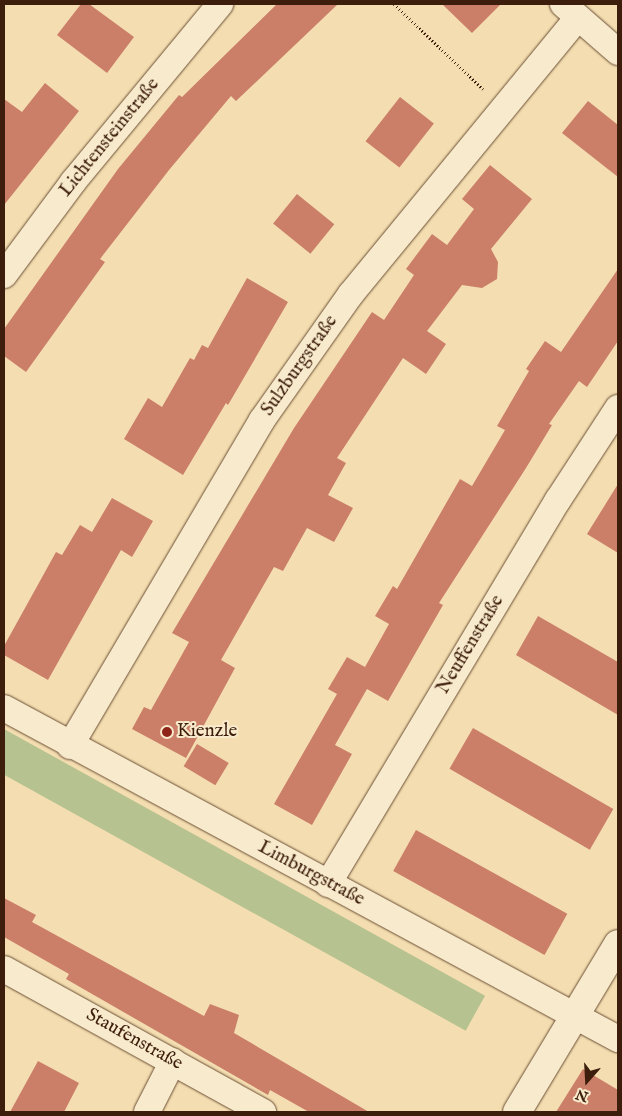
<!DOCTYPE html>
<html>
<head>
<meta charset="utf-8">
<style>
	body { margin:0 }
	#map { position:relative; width:622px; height:1116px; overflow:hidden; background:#f4deb1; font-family:"IM FELL English",serif }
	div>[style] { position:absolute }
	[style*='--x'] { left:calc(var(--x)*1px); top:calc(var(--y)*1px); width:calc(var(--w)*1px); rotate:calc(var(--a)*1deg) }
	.green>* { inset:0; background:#b6c28f; transform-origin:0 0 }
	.building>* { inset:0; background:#cb7e68; transform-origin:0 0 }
	.path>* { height:3px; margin-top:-1.5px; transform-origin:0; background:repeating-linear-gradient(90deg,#3d1e0c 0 1px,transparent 0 3.5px) }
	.roads { filter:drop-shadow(0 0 1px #6b4e35) drop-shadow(0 0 1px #6b4e35) }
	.minor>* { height:26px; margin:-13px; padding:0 13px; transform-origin:13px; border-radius:13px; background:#f8eacc }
	.tertiary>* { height:28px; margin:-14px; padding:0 14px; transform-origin:14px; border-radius:14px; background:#f8eacc }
	.dots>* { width:14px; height:14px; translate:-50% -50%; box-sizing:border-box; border:2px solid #f8eacc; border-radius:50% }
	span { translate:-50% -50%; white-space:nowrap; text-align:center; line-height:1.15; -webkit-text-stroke:4px #f8eacc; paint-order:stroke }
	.street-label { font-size:19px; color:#3d1e0c }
	.poi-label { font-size:19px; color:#3d1e0c }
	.left { translate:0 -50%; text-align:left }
	.frame { position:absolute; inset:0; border:5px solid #3d1e0c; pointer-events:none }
	.north { position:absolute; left:562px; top:1056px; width:50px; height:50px; -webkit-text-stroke:4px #f8eacc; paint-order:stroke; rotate:199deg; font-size:14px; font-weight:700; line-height:20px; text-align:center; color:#3d1e0c }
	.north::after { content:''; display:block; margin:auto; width:18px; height:22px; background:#3d1e0c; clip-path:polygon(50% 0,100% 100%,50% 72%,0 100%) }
</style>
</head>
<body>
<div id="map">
	<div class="green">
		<div style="left:4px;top:729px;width:550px;height:40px;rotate:29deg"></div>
	</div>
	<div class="building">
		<div style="clip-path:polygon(81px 4px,89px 4px,134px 37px,107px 73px,57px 35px)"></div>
		<div style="clip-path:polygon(277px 4px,338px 4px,236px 101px,231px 96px,169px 170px,100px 259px,105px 262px,26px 372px,4px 356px,4px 329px,118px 169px,179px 95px,182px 97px)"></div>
		<div style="clip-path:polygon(442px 4px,501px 4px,472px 33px)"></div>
		<div style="clip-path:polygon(45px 83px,79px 111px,4px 205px,4px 99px,22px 112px)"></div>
		<div style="left:400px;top:97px;width:43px;height:56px;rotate:38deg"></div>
		<div style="clip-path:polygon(588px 101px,618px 125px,618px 177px,562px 133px)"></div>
		<div style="clip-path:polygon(490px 165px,532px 199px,491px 249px,498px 262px,497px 279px,482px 288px,462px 285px,427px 331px,446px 344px,426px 374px,403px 358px,337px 458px,346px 463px,328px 495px,353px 508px,334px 542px,307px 528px,283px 571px,274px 567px,221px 660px,235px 668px,186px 758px,132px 729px,144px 707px,151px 710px,189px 642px,172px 633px,294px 428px,372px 312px,384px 320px,414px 275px,406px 269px,432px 234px,447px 245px,474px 209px,462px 199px)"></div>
		<div style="left:297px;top:194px;width:48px;height:38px;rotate:39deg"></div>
		<div style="clip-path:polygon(618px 269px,618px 341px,587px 387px,579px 381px,549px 424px,552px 425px,526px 468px,439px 603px,443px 605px,388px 701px,367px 689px,335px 745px,352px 754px,312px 825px,274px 804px,337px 694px,328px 689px,347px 657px,365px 667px,389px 624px,375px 616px,393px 586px,397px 589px,460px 479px,472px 486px,505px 430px,497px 426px,529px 371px,526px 369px,545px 341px,561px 352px)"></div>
		<div style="clip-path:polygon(247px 278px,288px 302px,228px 405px,226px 403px,183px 475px,124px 439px,148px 398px,162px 407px,190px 358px,194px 360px,202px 345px,208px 348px)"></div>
		<div style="clip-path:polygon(618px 484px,618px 553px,587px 534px)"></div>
		<div style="clip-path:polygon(112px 498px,153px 521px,132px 557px,121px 550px,48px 680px,4px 655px,4px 646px,56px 552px,62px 555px,80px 525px,92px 532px)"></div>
		<div style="clip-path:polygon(538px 616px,618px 662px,618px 715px,516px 655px)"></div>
		<div style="left:473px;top:728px;width:162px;height:47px;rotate:30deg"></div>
		<div style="left:197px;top:744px;width:37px;height:26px;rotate:31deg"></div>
		<div style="left:416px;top:830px;width:173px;height:47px;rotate:29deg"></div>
		<div style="clip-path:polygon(4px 898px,36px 915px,32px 922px,204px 1016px,210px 1004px,239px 1015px,234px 1033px,369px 1112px,309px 1112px,270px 1090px,268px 1095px,66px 979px,69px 974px,4px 937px)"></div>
		<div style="clip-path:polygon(38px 1061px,79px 1083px,64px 1112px,10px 1112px)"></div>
		<div style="clip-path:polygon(583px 1069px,618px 1090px,618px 1112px,556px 1112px)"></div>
	</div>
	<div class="path">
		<div style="--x:394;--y:4;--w:123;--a:43.7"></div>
	</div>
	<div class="roads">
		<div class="minor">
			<div style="--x:563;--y:4;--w:73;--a:41.1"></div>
			<div style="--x:4;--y:275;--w:116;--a:-53.4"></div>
			<div style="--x:73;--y:182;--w:231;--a:-50.4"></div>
			<div style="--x:4;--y:708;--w:698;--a:28.33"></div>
			<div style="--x:70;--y:746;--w:378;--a:-59.5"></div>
			<div style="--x:262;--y:420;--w:154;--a:-54.8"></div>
			<div style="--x:351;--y:294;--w:356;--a:-50.6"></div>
			<div style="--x:328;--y:884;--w:448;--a:-59.1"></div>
			<div style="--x:558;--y:500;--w:110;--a:-56.9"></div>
			<div style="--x:4;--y:969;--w:296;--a:28.9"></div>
			<div style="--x:147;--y:1112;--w:57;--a:-63"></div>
		</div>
		<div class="tertiary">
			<div style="--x:517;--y:1112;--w:196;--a:-59"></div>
		</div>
	</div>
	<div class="dots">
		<div style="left:167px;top:732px;background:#8f2418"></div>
	</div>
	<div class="street-label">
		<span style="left:110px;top:138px;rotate:-51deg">Lichtensteinstraße</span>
		<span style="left:300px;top:366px;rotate:-55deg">Sulzburgstraße</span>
		<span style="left:471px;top:645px;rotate:-59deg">Neuffenstraße</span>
		<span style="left:311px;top:874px;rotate:28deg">Limburgstraße</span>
		<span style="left:134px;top:1040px;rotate:29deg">Staufenstraße</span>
	</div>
	<div class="poi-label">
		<span class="left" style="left:177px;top:732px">Kienzle</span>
	</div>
	<div class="frame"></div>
	<div class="north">N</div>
</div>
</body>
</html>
